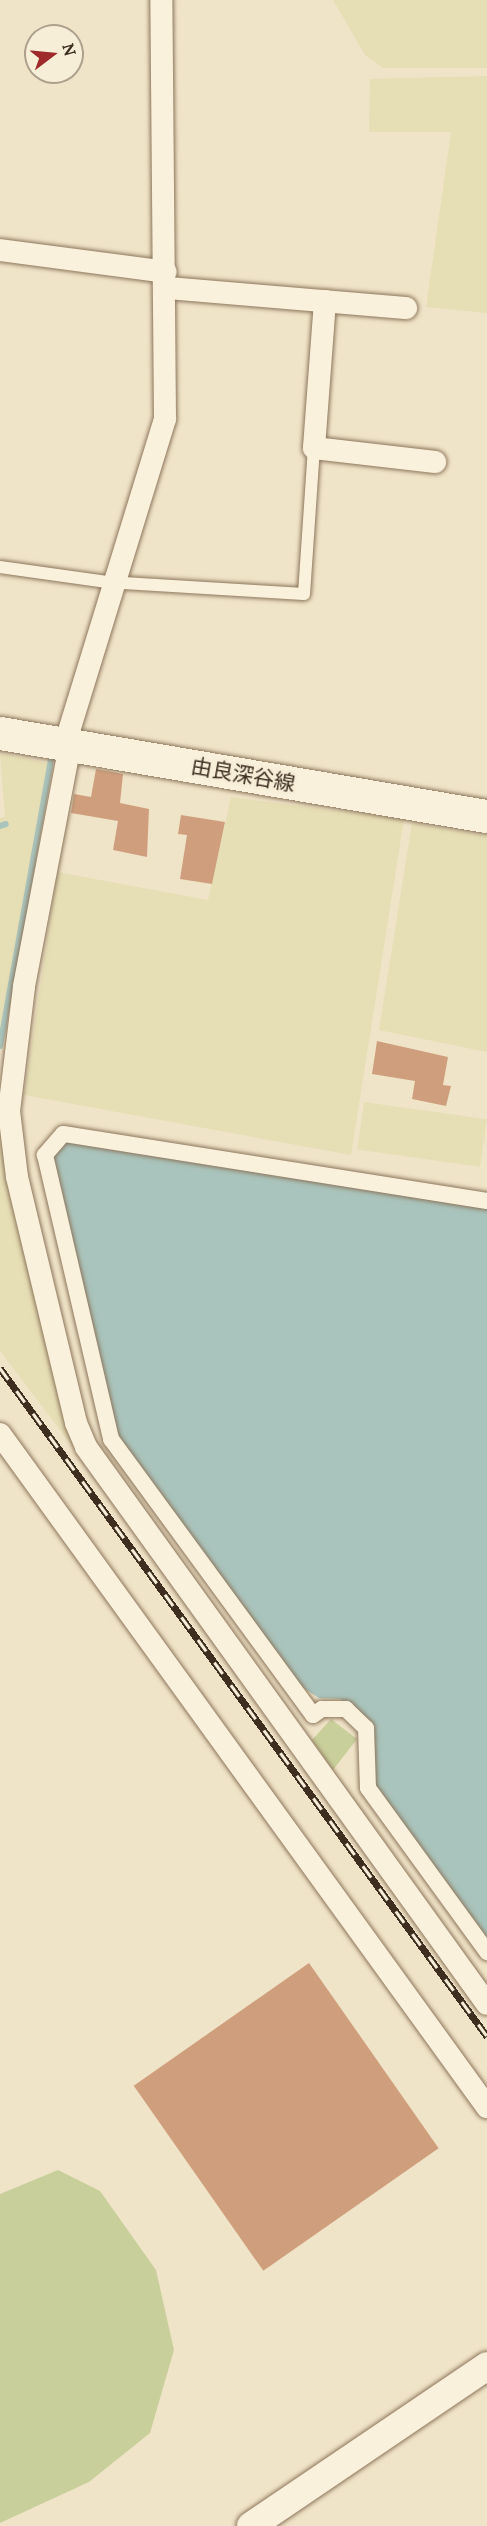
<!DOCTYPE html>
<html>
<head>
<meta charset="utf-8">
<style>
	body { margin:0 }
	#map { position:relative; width:487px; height:2526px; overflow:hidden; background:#f0e4c8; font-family:Lora,"Noto Sans JP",serif }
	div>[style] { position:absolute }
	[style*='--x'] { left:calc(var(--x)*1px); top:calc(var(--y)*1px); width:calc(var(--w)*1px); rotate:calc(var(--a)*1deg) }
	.farmland>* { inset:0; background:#e6deb5; transform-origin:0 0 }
	.green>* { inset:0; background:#c9cf9b }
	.water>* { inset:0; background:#a9c4bc }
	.stream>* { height:6px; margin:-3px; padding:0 3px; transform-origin:3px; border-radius:3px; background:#a9c4bc }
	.building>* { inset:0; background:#cf9f7d; transform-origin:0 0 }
	.roads { filter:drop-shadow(0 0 2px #8d765c) drop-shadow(0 0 2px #8d765c) }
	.service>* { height:12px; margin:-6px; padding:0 6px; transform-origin:6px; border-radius:6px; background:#faf1dc }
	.pedestrian>* { height:16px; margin:-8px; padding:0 8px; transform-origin:8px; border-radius:8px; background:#faf1dc }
	.minor>* { height:22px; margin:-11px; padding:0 11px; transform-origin:11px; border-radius:11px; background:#faf1dc }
	.tertiary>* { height:28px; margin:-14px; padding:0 14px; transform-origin:14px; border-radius:14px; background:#faf1dc }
	.secondary>* { height:33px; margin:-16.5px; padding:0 16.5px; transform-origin:16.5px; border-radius:16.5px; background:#faf1dc }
	.rail>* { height:7px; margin-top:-3.5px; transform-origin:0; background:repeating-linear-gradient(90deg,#f7eed8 0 14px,#3d2e20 0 28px); box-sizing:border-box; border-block:2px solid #3d2e20 }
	span { translate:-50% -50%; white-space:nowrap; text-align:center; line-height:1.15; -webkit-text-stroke:6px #f7eed8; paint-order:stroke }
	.street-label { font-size:21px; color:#3d2e20 }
	.north { position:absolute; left:24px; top:24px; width:60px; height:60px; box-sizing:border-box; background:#f7eed8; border:2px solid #ada18e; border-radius:50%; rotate:74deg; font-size:16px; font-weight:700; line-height:24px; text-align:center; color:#3d2e20 }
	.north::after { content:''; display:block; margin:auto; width:21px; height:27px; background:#9e2a2b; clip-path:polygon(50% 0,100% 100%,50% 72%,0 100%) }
</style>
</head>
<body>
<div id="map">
	<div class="farmland">
		<div style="clip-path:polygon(333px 0,487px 0,487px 68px,383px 68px,365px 55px)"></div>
		<div style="clip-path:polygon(487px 76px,487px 313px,426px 307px,451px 132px,369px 132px,370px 79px)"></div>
		<div style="clip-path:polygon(0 753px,48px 763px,0 1030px,0 818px,5px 817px)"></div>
		<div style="clip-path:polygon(231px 797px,404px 819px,351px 1155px,24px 1095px,57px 872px,208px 900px)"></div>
		<div style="clip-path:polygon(412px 823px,487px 836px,487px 1052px,379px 1030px)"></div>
		<div style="left:364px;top:1102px;width:124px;height:48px;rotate:8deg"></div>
		<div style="clip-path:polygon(0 1108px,75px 1443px,73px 1447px,0 1351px)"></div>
	</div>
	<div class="green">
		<div style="clip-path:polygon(331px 1719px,357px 1739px,333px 1770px,312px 1740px)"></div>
		<div style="clip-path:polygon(58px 2170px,100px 2191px,156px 2270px,174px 2350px,150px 2433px,89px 2482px,0 2523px,0 2194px)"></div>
	</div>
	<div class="water">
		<div style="clip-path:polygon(65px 1140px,487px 1209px,487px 1937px,373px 1785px,370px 1730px,340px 1699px,319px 1698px,297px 1684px,116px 1434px,50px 1158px)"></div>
	</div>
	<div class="stream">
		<div style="--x:0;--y:826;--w:6;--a:-18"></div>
		<div style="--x:0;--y:1046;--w:290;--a:-79.9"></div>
	</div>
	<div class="building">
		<div style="clip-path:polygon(96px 769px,123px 774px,120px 803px,149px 809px,147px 857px,113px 850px,118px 821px,71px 813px,74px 794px,91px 797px)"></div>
		<div style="clip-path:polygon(181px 815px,225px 822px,212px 884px,180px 879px,187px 835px,178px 834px)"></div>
		<div style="clip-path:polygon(377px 1041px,448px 1057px,443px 1085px,451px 1086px,446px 1106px,412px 1099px,415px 1081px,372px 1074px)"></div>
		<div style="left:309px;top:1963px;width:226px;height:214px;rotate:55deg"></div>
	</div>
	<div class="roads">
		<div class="service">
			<div style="--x:0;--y:567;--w:108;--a:8"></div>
			<div style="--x:107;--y:582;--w:197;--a:3.5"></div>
			<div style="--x:304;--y:594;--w:146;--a:-86.1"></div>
		</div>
		<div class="pedestrian">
			<div style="--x:487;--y:1201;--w:429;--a:-171"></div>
			<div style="--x:63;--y:1134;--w:28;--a:131"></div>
			<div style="--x:45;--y:1155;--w:292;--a:76.9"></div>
			<div style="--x:111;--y:1439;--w:342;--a:53.8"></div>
			<div style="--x:313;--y:1715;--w:11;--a:-34"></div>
			<div style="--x:322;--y:1709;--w:24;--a:0"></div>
			<div style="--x:346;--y:1709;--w:28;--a:44"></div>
			<div style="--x:366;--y:1728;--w:60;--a:88.1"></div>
			<div style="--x:368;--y:1788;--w:203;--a:54"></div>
		</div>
		<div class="minor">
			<div style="--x:0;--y:250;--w:167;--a:7.5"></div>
			<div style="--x:167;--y:288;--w:240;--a:4.8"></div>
			<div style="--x:325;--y:301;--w:147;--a:94.3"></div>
			<div style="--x:314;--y:448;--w:122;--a:6.6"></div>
			<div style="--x:65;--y:744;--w:340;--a:-72.9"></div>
			<div style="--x:165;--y:419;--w:419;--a:-90.5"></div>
			<div style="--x:70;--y:745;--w:246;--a:100.8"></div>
			<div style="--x:24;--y:987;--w:125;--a:96.9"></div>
			<div style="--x:9;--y:1111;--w:66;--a:83.1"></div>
			<div style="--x:17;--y:1177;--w:253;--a:76.5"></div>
			<div style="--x:76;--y:1423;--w:26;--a:67"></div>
			<div style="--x:86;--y:1447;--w:686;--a:54.25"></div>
			<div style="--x:0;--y:1434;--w:831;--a:54.11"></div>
		</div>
		<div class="tertiary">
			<div style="--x:251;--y:2526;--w:285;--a:-34.1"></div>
		</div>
		<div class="secondary">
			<div style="--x:0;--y:733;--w:494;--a:9.7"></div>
		</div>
	</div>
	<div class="rail">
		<div style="--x:0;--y:1368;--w:827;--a:53.91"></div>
	</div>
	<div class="street-label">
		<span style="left:243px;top:775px;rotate:10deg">由良深谷線</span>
	</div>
	<div class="north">N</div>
</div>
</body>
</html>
